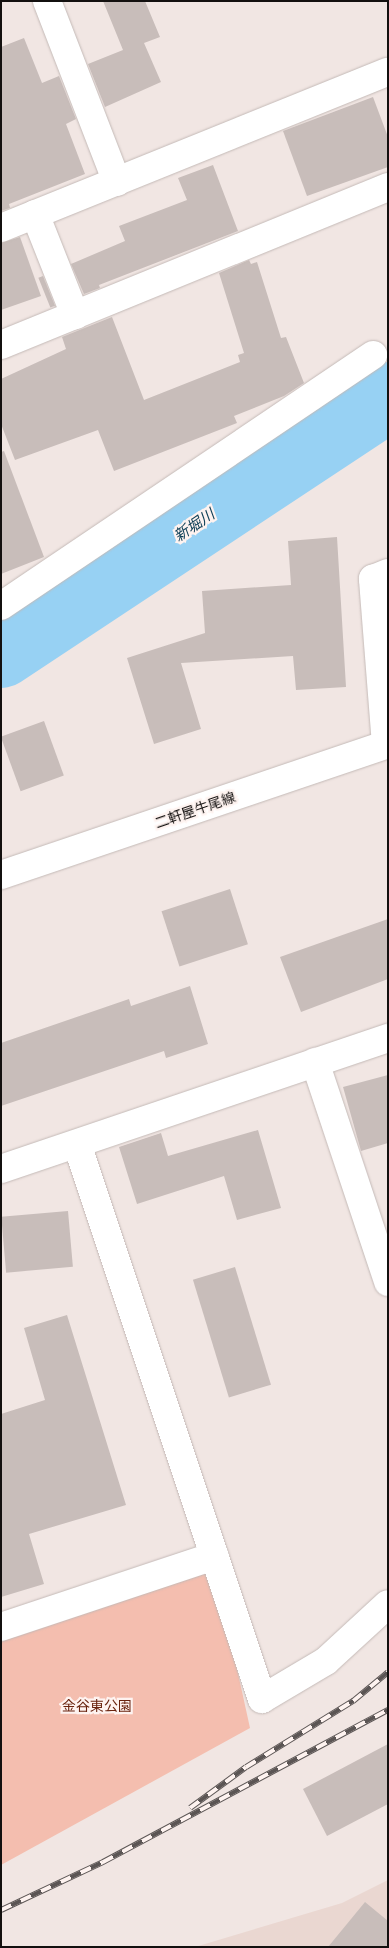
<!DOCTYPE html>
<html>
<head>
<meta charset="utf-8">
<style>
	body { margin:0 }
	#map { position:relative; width:389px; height:1948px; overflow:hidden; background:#f1e6e3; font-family:"Asap Condensed","Noto Sans JP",sans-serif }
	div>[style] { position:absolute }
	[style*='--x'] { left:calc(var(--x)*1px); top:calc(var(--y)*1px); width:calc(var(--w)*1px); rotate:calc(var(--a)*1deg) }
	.built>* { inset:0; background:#ead7d1 }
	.green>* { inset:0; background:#f4beaf }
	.river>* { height:70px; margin:-35px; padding:0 35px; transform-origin:35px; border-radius:35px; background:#97d1f3 }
	.building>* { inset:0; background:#c8bdba; transform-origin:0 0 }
	.roads { filter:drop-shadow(0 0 1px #c4bab7) drop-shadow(0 0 1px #c4bab7) }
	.minor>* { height:28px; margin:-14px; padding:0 14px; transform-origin:14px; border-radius:14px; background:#fff }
	.tertiary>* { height:28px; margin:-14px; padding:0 14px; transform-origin:14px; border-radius:14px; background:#fff }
	.rail>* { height:5.5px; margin-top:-2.75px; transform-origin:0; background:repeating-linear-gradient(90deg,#fef3f0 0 11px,#5b5554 0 22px); box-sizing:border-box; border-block:1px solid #5b5554 }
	span { translate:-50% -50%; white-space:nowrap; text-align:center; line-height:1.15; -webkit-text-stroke:4.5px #fef3f0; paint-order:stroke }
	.street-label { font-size:14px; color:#13100f }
	.park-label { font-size:14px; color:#69230e }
	.water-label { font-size:15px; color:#104057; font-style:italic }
	.frame { position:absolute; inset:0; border:2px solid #13100f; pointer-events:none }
</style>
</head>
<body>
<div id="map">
	<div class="built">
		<div style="clip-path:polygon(388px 1880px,388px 1947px,195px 1947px,342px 1903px)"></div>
	</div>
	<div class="green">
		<div style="clip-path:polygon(203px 1571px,218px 1582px,250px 1728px,1px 1865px,1px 1639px)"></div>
	</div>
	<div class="river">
		<div style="--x:1;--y:653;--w:464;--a:-33.5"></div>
	</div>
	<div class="building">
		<div style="clip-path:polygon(103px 1px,145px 1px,160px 37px,144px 43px,161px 82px,105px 107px,88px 64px,123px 50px)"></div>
		<div style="clip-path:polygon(24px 38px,42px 83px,59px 76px,76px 119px,66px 124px,85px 174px,9px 204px,10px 208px,1px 211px,1px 47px)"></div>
		<div style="clip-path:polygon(373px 97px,388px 137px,388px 167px,307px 196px,283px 131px)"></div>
		<div style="clip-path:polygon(213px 165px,238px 231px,99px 285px,100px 288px,84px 294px,71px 264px,125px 241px,119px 226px,187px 200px,178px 178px)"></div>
		<div style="clip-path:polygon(20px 237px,41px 296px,1px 310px,1px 243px)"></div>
		<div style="clip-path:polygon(249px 260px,251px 264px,257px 262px,281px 338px,286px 337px,304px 383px,284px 396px,234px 416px,237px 423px,114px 471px,98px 430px,15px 460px,1px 424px,1px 379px,66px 349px,62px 337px,112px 317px,144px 400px,240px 362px,238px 355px,244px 353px,219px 273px)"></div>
		<div style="left:43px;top:276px;width:32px;height:5px;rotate:68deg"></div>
		<div style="clip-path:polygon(4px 451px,44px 557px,1px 574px,1px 452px)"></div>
		<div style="clip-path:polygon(337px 537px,346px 687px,296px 690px,293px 656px,181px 663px,201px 729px,154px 744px,127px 658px,205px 633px,202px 591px,291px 585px,288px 541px)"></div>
		<div style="left:44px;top:721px;width:58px;height:46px;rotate:70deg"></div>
		<div style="left:230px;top:889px;width:58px;height:72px;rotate:72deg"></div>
		<div style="clip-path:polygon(388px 919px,388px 979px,301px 1012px,280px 957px)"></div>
		<div style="clip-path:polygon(190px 986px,208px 1044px,166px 1058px,164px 1051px,1px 1106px,1px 1043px,129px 999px,131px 1006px)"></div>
		<div style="clip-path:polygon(388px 1075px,388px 1143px,361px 1151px,343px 1087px)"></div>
		<div style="clip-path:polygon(258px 1130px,281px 1208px,237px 1220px,224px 1176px,137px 1204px,119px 1147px,161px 1133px,168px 1156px)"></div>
		<div style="left:68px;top:1211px;width:56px;height:67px;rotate:85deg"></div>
		<div style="left:235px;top:1267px;width:123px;height:44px;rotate:73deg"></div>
		<div style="clip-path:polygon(67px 1315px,126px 1505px,29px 1534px,44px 1584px,1px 1597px,1px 1414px,45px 1400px,24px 1328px)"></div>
		<div style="clip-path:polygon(388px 1744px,388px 1804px,327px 1836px,303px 1789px)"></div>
		<div style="clip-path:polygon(365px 1902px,388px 1921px,388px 1947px,328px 1947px)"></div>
	</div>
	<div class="roads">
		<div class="minor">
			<div style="--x:47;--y:1;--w:194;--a:68.9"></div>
			<div style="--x:35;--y:214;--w:109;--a:68.4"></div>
			<div style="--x:1;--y:228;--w:417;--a:-22"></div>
			<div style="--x:1;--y:345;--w:418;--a:-22.2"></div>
			<div style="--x:1;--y:606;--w:449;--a:-34"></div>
			<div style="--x:386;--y:745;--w:167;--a:-94.5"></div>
			<div style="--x:373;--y:579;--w:16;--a:-22"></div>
			<div style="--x:315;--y:1062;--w:232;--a:71.6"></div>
			<div style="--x:77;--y:1144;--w:585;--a:71.57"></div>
			<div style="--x:262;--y:1699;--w:74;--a:-30.7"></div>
			<div style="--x:326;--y:1661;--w:84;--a:-42.6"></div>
			<div style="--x:1;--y:1169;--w:409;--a:-18.7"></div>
			<div style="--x:1;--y:1627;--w:225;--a:-18.4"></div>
		</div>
		<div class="tertiary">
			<div style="--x:1;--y:875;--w:409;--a:-18.7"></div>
		</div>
	</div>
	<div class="rail">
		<div style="--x:190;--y:1808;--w:69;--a:-36.2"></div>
		<div style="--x:246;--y:1767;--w:126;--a:-31.7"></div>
		<div style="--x:353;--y:1701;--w:45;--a:-39.6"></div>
		<div style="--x:1;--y:1910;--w:113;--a:-25.2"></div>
		<div style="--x:103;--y:1862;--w:323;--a:-28.1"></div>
	</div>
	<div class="street-label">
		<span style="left:195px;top:810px;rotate:-19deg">二軒屋牛尾線</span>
	</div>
	<div class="park-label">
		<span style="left:97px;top:1706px">金谷東公園</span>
	</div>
	<div class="water-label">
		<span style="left:194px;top:525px;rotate:-34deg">新堀川</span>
	</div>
	<div class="frame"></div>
</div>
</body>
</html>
